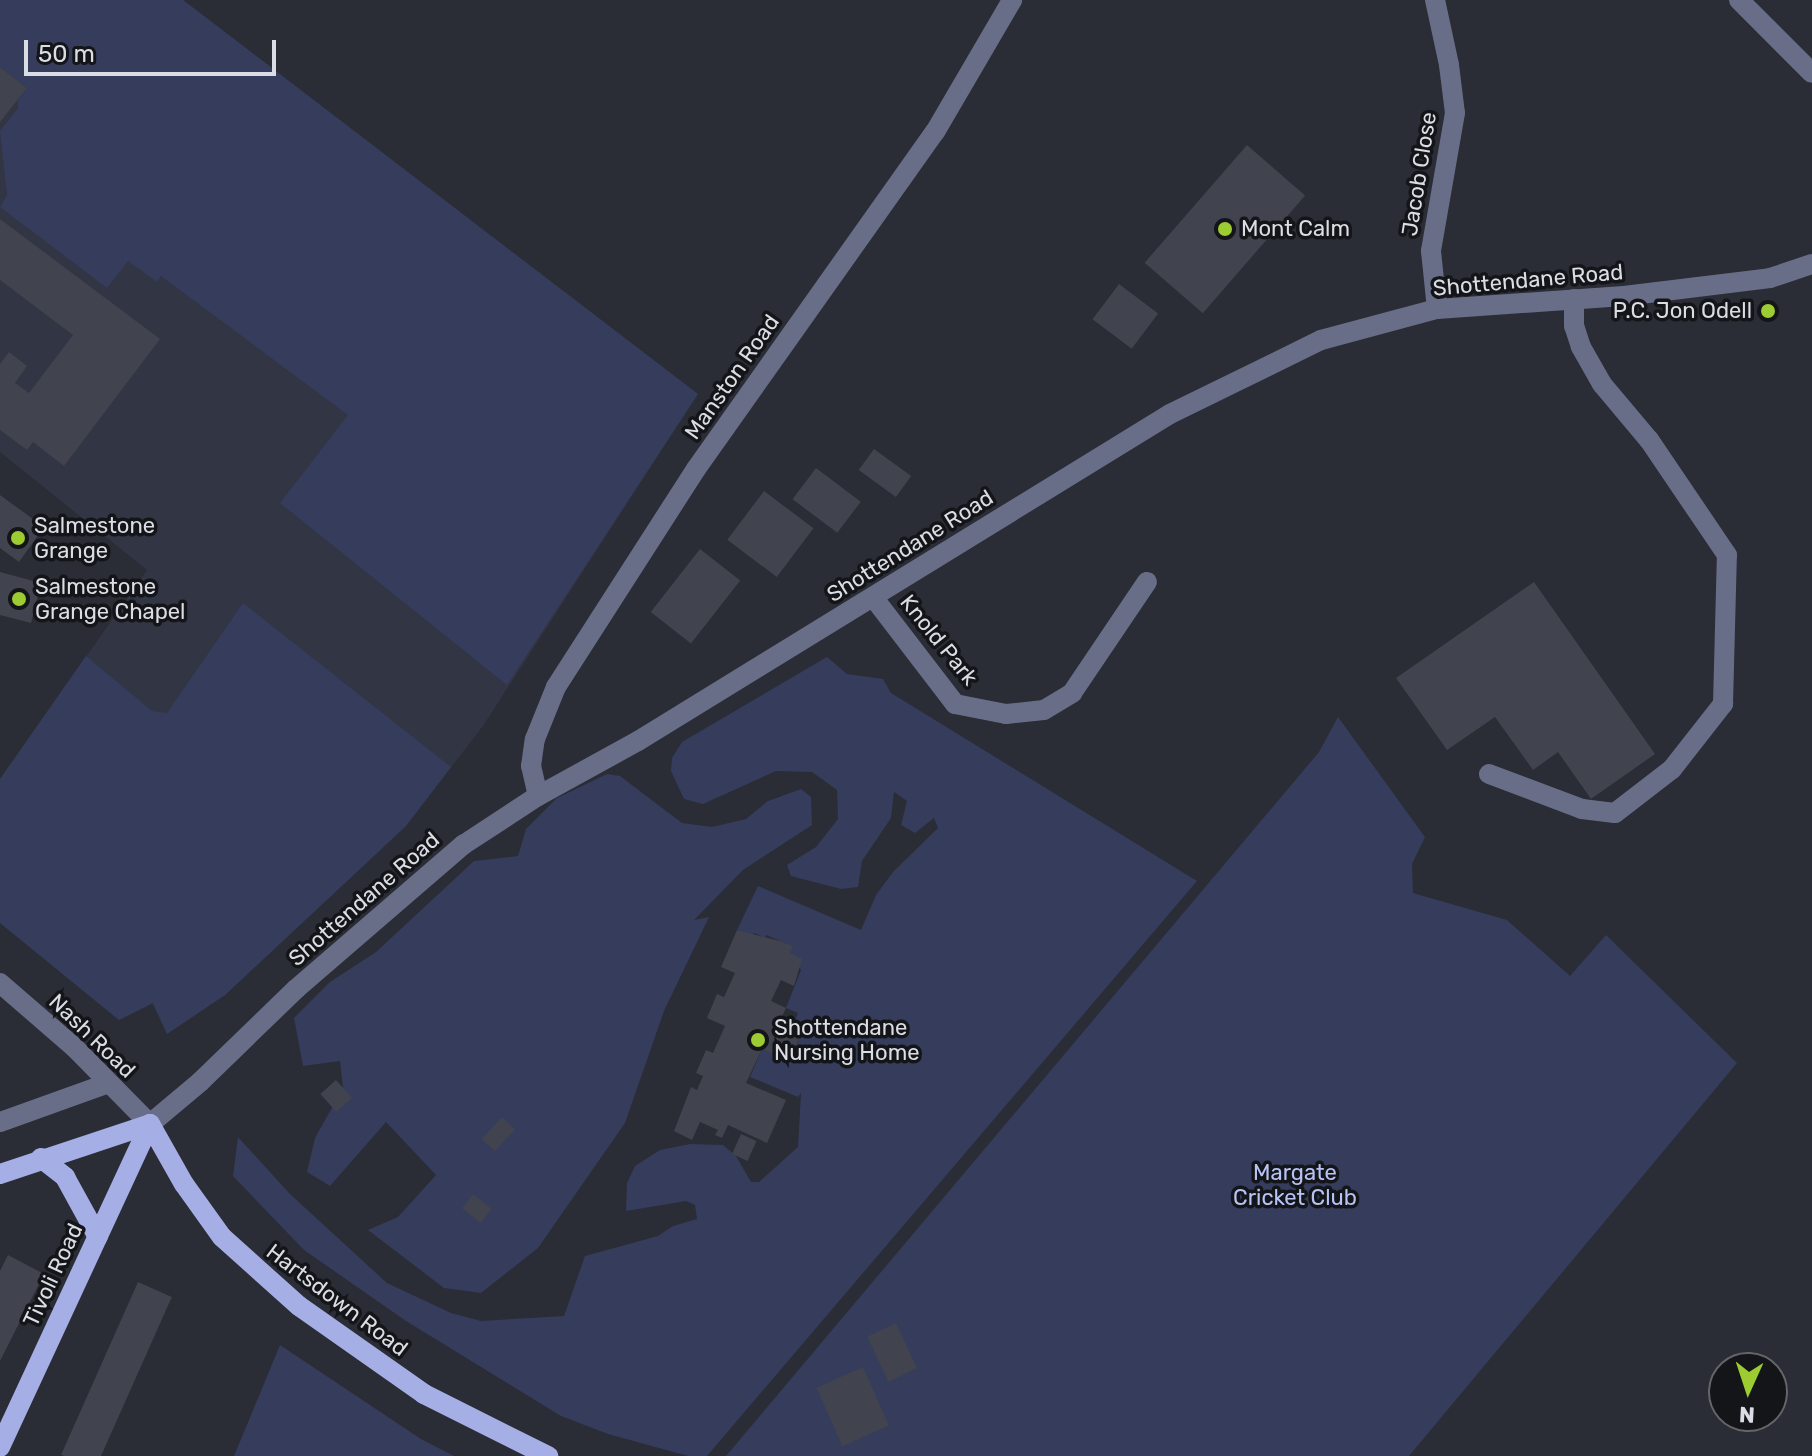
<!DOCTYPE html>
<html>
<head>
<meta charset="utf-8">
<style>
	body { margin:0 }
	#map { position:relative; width:1812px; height:1456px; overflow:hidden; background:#2a2c36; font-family:Rubik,sans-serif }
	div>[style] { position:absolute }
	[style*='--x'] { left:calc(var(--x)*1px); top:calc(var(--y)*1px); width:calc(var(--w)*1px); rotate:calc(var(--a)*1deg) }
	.built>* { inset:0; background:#313544 }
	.green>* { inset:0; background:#363c5c }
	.building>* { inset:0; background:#41434e; transform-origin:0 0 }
	.minor>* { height:20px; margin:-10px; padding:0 10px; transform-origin:10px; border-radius:10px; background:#696e88 }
	.major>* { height:20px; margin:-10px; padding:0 10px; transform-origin:10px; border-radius:10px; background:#a5afe5 }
	.dots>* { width:22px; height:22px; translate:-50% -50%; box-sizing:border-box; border:4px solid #141519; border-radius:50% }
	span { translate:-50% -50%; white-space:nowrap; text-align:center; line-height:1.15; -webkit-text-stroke:7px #141519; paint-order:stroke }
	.street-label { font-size:22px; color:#dbdde4 }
	.poi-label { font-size:22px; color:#dbdde4 }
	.left { translate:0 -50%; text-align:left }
	.right { translate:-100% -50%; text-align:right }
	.park-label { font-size:22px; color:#b7c2f5 }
	.north { position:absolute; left:1708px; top:1352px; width:80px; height:80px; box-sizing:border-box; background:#141519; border:2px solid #64656a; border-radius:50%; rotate:183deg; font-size:22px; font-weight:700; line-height:32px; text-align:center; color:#dbdde4 }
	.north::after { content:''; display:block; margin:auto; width:28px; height:36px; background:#9ccb32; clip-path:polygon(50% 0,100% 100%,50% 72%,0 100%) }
	.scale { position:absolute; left:24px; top:40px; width:252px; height:36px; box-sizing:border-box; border:4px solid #dbdde4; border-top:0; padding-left:10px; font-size:24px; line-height:28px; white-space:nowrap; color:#dbdde4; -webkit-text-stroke:6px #141519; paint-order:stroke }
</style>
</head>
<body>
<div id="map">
	<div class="built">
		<div style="clip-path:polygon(0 0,183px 0,698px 394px,483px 726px,406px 826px,225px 995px,167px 1034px,152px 1003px,119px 1020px,0 923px,0 779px,147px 570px,0 452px)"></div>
	</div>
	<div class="green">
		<div style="clip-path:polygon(0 0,183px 0,698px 394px,507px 685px,280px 503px,348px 415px,161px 276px,157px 282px,128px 261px,107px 288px,0 207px,7px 195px,0 131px,18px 108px,18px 100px,27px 88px,0 67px)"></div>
		<div style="clip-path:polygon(243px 603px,451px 767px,406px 826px,225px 995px,167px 1034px,153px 1003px,119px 1020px,0 923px,0 779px,86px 656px,152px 711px,167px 713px)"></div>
		<div style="clip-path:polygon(827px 657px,847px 674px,883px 679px,891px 693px,1197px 881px,707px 1456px,688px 1456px,608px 1434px,561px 1416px,406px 1321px,304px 1250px,233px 1176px,238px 1137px,290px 1194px,387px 1283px,451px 1313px,481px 1321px,564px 1316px,585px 1256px,658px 1236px,673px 1226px,697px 1219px,695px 1205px,686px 1201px,626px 1211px,627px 1183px,635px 1166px,660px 1150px,690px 1144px,723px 1145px,736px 1156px,751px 1182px,759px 1182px,798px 1147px,801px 1093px,798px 1097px,750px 1077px,762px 1049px,790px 1060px,802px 1032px,792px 1028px,798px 1013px,786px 1008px,801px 970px,790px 953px,792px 946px,766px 935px,765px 938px,754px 933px,752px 936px,737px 930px,758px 886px,861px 930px,876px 895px,893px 872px,938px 828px,934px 818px,915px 833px,901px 825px,907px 801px,894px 792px,891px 818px,862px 861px,858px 887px,841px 889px,791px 876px,787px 865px,816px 847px,838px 819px,837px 790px,812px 772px,776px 771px,703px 804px,684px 799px,671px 771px,672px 758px,682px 742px)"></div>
		<div style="clip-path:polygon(1338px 717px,1425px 837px,1412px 864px,1413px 893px,1507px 920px,1570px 976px,1606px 935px,1737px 1063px,1409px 1456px,726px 1456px,1319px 752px)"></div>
		<div style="clip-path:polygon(607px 774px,620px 776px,682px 823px,712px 827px,746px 819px,768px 801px,801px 789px,811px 797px,812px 825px,743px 870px,694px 920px,709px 917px,664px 1011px,625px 1123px,538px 1248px,481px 1293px,444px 1288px,368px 1230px,398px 1217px,436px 1175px,386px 1122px,330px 1186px,307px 1172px,315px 1138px,343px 1088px,340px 1061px,303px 1066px,294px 1018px,330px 982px,376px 952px,474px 861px,518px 856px,526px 829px,557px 798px)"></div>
		<div style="clip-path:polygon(280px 1345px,421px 1439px,454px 1456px,234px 1456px)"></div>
	</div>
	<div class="building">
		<div style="clip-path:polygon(0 67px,27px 88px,0 122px)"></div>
		<div style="left:1247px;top:145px;width:77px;height:156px;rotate:41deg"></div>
		<div style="clip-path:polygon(0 219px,160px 339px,64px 466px,33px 442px,27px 450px,0 430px,0 364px,9px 352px,27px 366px,15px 383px,29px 393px,73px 335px,0 280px)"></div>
		<div style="left:1119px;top:284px;width:49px;height:44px;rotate:37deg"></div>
		<div style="left:874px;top:449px;width:46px;height:26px;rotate:36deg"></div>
		<div style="left:816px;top:468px;width:56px;height:39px;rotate:37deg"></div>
		<div style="left:764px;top:491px;width:62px;height:61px;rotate:37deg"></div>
		<div style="clip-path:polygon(0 495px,44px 527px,19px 562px,0 548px)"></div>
		<div style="left:700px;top:549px;width:51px;height:80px;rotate:38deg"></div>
		<div style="clip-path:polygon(0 572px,41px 583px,31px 623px,0 615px)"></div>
		<div style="clip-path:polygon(1534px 582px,1655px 754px,1591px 799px,1558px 752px,1533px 770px,1495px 717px,1447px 750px,1396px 678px)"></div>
		<div style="clip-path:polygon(737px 930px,780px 941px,793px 946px,790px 953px,802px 959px,794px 986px,781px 980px,771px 1001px,786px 1008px,779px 1023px,802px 1032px,789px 1061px,762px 1049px,746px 1083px,786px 1100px,767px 1143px,728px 1125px,722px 1138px,715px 1135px,718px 1130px,700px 1122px,692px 1140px,674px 1131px,691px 1087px,697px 1090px,703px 1076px,696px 1073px,706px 1050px,713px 1053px,725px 1026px,707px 1018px,717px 994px,724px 997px,735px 973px,721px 967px)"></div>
		<div style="left:336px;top:1080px;width:24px;height:21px;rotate:48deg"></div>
		<div style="left:502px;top:1117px;width:18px;height:30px;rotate:43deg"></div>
		<div style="left:741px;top:1134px;width:17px;height:22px;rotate:24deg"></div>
		<div style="left:473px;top:1194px;width:24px;height:18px;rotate:38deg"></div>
		<div style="clip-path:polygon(8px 1255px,44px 1274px,0 1361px,0 1271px)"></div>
		<div style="left:138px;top:1282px;width:37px;height:189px;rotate:24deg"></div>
		<div style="left:896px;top:1323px;width:50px;height:32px;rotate:65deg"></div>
		<div style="left:863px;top:1367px;width:64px;height:51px;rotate:66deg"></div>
	</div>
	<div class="minor">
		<div style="--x:1435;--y:0;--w:66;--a:77.8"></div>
		<div style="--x:1449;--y:65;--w:48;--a:82.9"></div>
		<div style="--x:1455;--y:113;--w:140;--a:99.9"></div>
		<div style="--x:1431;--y:251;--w:58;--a:84.1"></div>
		<div style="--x:1739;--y:0;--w:103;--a:45"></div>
		<div style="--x:873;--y:597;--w:135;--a:52.5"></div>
		<div style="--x:955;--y:704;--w:52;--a:11.1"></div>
		<div style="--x:1006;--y:714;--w:38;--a:-6"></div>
		<div style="--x:1044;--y:710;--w:33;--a:-31"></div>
		<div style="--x:1072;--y:693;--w:134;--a:-56"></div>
		<div style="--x:1489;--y:774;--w:99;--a:20.6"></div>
		<div style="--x:1582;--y:809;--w:33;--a:7"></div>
		<div style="--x:1615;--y:813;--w:72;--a:-37.7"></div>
		<div style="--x:1672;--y:769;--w:83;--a:-51.9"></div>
		<div style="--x:1723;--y:704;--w:149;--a:-88.5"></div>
		<div style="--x:1727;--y:555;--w:139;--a:-124.1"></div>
		<div style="--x:1649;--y:440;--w:73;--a:-130"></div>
		<div style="--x:1602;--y:384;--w:43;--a:-119.6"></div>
		<div style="--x:1581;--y:347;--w:22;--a:-108"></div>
		<div style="--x:1574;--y:326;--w:27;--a:-90"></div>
		<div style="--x:538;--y:796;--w:31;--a:-103"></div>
		<div style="--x:531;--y:766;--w:27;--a:-82"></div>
		<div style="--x:535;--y:739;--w:56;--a:-68"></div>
		<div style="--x:556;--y:687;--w:259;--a:-57.3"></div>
		<div style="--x:696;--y:469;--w:413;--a:-54.7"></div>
		<div style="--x:935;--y:132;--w:153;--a:-59.7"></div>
		<div style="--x:0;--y:983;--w:98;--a:40.9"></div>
		<div style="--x:74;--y:1047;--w:108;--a:45.4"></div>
		<div style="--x:150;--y:1124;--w:65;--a:-40"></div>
		<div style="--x:200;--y:1082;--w:134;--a:-44.1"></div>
		<div style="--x:296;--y:989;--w:221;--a:-40.8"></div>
		<div style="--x:463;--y:845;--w:90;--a:-33.2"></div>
		<div style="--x:538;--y:796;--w:114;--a:-28.8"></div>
		<div style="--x:638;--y:741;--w:624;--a:-31.58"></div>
		<div style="--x:1170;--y:414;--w:168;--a:-26.1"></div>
		<div style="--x:1321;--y:340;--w:120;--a:-15"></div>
		<div style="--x:1437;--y:309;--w:187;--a:-4"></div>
		<div style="--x:1624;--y:296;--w:147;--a:-7"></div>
		<div style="--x:1770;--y:278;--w:44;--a:-18.4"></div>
		<div style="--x:0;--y:1122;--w:113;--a:-19.7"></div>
	</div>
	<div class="major">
		<div style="--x:150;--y:1124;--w:69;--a:60.5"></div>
		<div style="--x:184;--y:1184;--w:65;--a:54.4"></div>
		<div style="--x:222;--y:1237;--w:103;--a:41.9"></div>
		<div style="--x:299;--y:1306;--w:153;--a:35.1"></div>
		<div style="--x:424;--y:1394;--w:139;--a:26.6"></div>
		<div style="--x:41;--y:1158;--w:31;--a:38"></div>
		<div style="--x:65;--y:1177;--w:68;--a:61.2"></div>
		<div style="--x:0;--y:1174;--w:158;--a:-18.4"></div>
		<div style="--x:0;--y:1447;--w:356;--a:-65.1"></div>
	</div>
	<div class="dots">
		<div style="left:1225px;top:229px;background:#9ccb32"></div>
		<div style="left:1768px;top:311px;background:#9ccb32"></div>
		<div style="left:18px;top:538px;background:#9ccb32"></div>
		<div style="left:19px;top:599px;background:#9ccb32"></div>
		<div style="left:758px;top:1040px;background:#9ccb32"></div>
	</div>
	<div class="street-label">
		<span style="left:1419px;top:174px;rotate:-81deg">Jacob Close</span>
		<span style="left:1528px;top:280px;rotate:-5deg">Shottendane Road</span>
		<span style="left:732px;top:377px;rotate:-55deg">Manston Road</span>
		<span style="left:910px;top:546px;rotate:-32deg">Shottendane Road</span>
		<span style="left:939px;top:640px;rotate:51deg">Knold Park</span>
		<span style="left:364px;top:899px;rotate:-41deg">Shottendane Road</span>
		<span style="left:92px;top:1036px;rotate:44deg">Nash Road</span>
		<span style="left:53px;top:1275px;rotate:-65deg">Tivoli Road</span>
		<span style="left:337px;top:1300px;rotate:37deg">Hartsdown Road</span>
	</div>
	<div class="poi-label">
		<span class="left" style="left:1241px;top:229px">Mont Calm</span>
		<span class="right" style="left:1752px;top:311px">P.C. Jon Odell</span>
		<span class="left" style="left:34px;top:538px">Salmestone<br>Grange</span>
		<span class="left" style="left:35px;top:599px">Salmestone<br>Grange Chapel</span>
		<span class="left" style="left:774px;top:1040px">Shottendane<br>Nursing Home</span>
	</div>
	<div class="park-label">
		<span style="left:1295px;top:1185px">Margate<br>Cricket Club</span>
	</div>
	<div class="north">N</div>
	<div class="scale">50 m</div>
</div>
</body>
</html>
